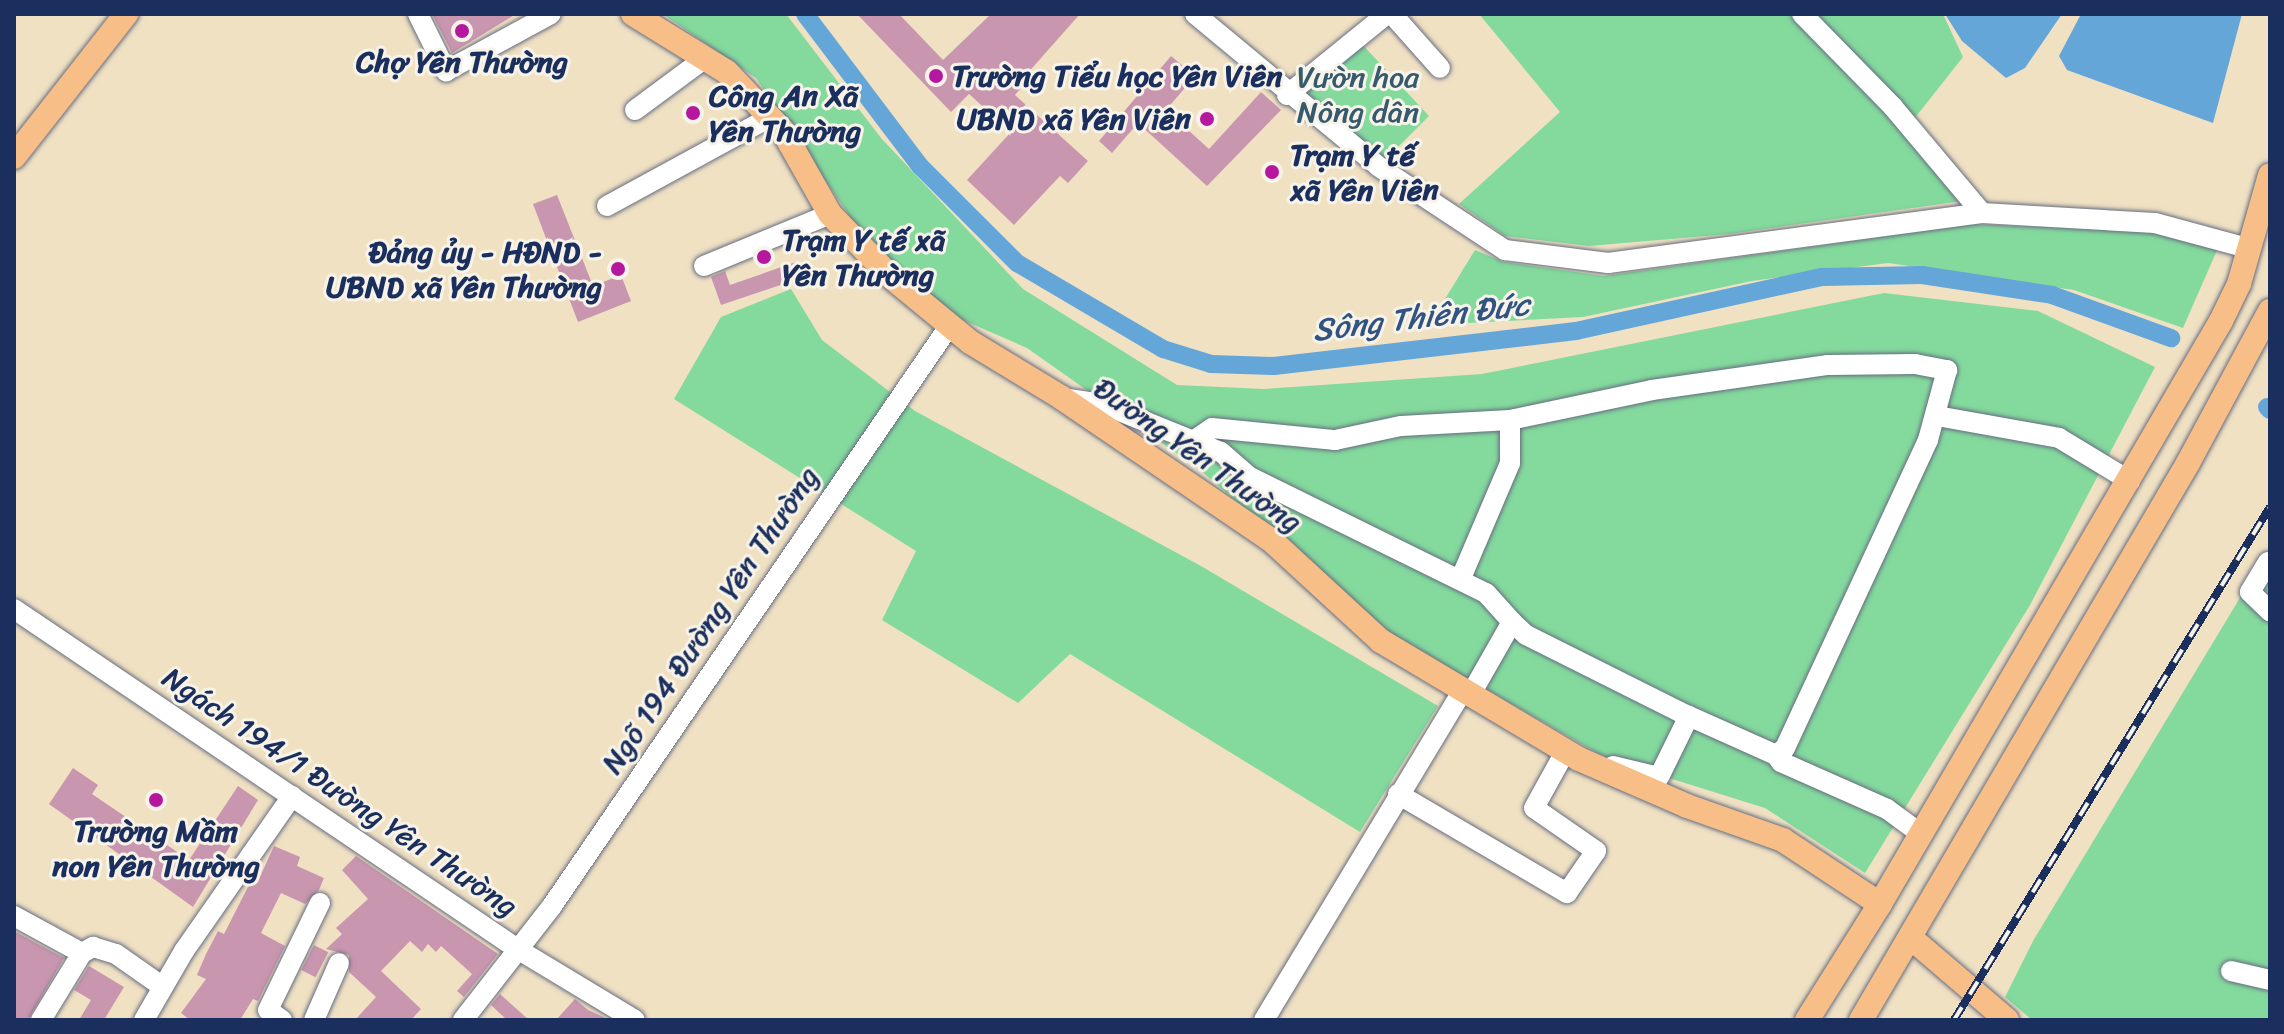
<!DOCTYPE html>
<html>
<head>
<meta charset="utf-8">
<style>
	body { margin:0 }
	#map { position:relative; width:2284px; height:1034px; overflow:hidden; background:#f0e1c3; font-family:Sriracha,sans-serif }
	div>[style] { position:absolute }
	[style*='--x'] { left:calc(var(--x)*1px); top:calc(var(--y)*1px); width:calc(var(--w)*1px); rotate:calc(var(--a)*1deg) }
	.green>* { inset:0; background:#84da9d }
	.water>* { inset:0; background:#65a6d9 }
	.canal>* { height:18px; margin:-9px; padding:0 9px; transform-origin:9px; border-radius:9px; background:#65a6d9 }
	.building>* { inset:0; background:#c996af; transform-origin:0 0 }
	.roads { filter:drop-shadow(0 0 2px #666d81) drop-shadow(0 0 2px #666d81) }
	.minor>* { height:20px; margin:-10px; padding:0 10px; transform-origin:10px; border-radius:10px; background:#fff }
	.major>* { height:24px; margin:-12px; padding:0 12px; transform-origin:12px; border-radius:12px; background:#f7be87 }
	.rail>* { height:8px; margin-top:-4px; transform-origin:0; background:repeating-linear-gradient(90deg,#f7f3e8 0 15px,#1b2f5e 0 30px); box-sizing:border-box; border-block:2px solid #1b2f5e }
	.dots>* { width:22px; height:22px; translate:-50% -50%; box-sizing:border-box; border:4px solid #f7f3e8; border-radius:50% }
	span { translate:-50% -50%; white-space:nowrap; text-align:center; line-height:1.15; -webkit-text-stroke:6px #f7f3e8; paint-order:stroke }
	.poi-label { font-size:30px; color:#1b2f5e; font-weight:700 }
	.left { translate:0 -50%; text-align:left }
	.right { translate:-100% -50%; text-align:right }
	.park-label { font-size:30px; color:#355a6e }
	.street-label { font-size:30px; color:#1b2f5e }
	.water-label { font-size:32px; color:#315383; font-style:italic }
	.frame { position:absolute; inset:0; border:16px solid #1b2f5e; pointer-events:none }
</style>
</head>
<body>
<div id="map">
	<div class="green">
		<div style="clip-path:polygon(663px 14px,786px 14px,881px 138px,1023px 289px,1177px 385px,1264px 389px,1482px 374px,1884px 293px,2038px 311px,2155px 367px,2030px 605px,1865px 873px,1765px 808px,1608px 759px,1395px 637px,1200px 470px,1027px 348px,956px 317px,863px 236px,756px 78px)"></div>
		<div style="clip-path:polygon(1479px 14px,1943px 14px,1963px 57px,1903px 133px,1962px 201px,1729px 234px,1589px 246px,1505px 236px,1459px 204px,1560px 112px)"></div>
		<div style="clip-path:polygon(1360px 42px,1429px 116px,1383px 162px,1293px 94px)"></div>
		<div style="clip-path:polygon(1973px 224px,2155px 232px,2218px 248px,2183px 328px,2074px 290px,1888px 263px,1752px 281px,1583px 317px,1429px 325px,1475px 250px,1504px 262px,1604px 276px)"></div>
		<div style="clip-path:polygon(791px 289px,822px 340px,915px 411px,1201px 566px,1438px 706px,1360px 832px,1070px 654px,1018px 703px,882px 620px,916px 551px,674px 399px,721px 317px)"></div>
		<div style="clip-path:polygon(2270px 548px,2270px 1020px,2032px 1020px,2005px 997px,2033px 941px)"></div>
	</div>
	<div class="water">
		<div style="clip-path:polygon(1945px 14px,2062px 14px,2025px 68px,2006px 78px,1962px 41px)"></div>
		<div style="clip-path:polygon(2081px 14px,2242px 14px,2213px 123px,2067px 70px,2059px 56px)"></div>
	</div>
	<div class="canal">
		<div style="--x:805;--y:14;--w:191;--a:52.9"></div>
		<div style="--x:920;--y:166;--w:137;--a:45"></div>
		<div style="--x:1017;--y:263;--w:169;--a:30.5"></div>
		<div style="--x:1163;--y:349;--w:50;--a:17.4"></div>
		<div style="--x:1211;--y:364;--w:63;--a:1.8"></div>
		<div style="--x:1274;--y:366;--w:304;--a:-6.6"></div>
		<div style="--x:1576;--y:331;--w:252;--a:-12.4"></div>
		<div style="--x:1822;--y:277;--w:100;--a:-1.1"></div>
		<div style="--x:1922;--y:275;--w:132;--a:8.7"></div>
		<div style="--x:2052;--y:295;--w:127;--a:19.9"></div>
		<div style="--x:2267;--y:407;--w:4;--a:45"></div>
	</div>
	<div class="building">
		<div style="clip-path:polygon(432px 14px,516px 14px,452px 53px)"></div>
		<div style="clip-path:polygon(857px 14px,899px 14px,943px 60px,991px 14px,1080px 14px,1018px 84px,1021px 88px,1015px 95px,1088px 161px,1068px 183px,1060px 176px,1014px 225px,967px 180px,1011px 132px,969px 94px,951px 112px)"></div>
		<div style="clip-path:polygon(1171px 56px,1195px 76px,1166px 110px,1209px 149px,1261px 92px,1281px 110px,1207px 186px,1138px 123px,1112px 153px,1099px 141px)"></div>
		<div style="clip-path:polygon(557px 195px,593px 286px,621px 275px,631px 301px,578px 322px,533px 204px)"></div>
		<div style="clip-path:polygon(796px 262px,801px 278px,721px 305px,711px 277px,725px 271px,730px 285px)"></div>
		<div style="clip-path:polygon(73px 768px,98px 785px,92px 794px,189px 860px,238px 786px,258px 800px,193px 907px,49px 804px)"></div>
		<div style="clip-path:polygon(274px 846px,300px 857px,297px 866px,324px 878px,319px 890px,305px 904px,281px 893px,261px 933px,285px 946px,258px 1001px,253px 999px,240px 1020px,190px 1020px,181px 1013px,206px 979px,197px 975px,206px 954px,218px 931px,224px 934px,253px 877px,259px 879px)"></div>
		<div style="clip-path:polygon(356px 856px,498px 954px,464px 997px,457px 991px,472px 974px,441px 946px,436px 952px,428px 944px,422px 952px,410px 941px,381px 971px,421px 1009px,411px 1020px,355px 1020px,376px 997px,349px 972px,349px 955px,326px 949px,342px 934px,336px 928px,368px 899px,342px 870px)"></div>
		<div style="clip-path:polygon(14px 931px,64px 958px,28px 1020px,14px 1020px)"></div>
		<div style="left:314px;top:945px;width:16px;height:28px;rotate:27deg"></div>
		<div style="clip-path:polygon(89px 966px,124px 987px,104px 1020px,79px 1020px,91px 1000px,74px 990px)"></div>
		<div style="clip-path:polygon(500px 994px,529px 1020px,507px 1020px,491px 1005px)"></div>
		<div style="clip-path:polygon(575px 999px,588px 1010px,610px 1020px,556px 1020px)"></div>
	</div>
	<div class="roads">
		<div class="minor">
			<div style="--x:418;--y:14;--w:64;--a:63.8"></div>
			<div style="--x:446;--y:71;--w:119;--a:-28.5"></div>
			<div style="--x:1195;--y:14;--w:239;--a:39.7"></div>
			<div style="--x:1379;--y:167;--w:151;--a:33.4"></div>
			<div style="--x:1505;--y:250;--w:104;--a:7.2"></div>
			<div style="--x:1608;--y:263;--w:377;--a:-7.6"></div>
			<div style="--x:1982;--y:213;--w:173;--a:3.3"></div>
			<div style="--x:2155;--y:223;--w:99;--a:15.2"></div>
			<div style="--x:1392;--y:14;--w:72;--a:48.4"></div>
			<div style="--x:1802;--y:14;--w:130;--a:45.6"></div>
			<div style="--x:1893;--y:107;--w:138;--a:50"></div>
			<div style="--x:1287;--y:95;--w:129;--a:-39"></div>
			<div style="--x:635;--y:110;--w:86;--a:-36.5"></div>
			<div style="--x:607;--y:206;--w:186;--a:-28.6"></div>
			<div style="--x:704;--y:266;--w:136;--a:-22.4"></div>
			<div style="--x:1062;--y:398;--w:40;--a:8.5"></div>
			<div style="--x:1102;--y:404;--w:128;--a:22"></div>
			<div style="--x:1221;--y:452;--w:38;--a:41"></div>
			<div style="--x:1250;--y:477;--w:263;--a:26.2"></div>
			<div style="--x:1486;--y:593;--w:39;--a:48"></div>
			<div style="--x:1512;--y:622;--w:83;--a:119.7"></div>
			<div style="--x:1937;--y:416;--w:124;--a:10.2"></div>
			<div style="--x:2059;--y:438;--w:83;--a:31.2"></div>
			<div style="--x:1193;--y:441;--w:23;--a:-34"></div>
			<div style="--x:1212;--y:428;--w:124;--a:5.6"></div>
			<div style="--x:1335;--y:440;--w:67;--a:-12"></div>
			<div style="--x:1401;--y:426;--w:109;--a:-3.2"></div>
			<div style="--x:1510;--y:420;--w:145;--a:-11.9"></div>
			<div style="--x:1652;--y:390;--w:178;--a:-8.1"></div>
			<div style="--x:1828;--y:365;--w:87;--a:-0.7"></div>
			<div style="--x:1915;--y:364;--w:33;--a:11"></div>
			<div style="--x:1947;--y:370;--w:73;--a:105.2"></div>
			<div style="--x:1928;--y:440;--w:340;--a:114.9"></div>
			<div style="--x:1785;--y:748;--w:11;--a:142"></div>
			<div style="--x:1776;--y:755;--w:105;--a:-155.9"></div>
			<div style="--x:1680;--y:712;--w:172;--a:-153.4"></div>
			<div style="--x:1526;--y:635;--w:19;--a:-137"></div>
			<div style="--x:2268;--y:562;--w:35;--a:121"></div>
			<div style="--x:2250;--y:592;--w:28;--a:44"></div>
			<div style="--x:1461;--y:578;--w:125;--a:-66.9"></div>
			<div style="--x:1510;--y:463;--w:43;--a:-90"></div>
			<div style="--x:14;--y:609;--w:609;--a:34.03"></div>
			<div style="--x:519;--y:950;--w:135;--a:31.1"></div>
			<div style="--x:1776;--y:755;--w:9;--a:54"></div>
			<div style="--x:1781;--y:762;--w:116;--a:23.9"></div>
			<div style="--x:1887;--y:809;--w:42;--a:36.3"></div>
			<div style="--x:1613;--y:766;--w:47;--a:13.4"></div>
			<div style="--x:1659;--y:777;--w:68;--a:-63.8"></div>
			<div style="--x:1398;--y:794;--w:196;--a:30.4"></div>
			<div style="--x:1567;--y:893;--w:51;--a:-55.4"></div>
			<div style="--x:1596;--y:851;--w:75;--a:-145.3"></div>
			<div style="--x:1534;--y:808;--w:66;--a:-61.1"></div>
			<div style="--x:14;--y:916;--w:77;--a:28.6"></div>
			<div style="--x:2231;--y:971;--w:40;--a:13"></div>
			<div style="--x:41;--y:1020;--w:79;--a:-58.5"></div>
			<div style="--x:82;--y:953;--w:13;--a:-29"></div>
			<div style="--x:93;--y:947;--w:24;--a:17"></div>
			<div style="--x:116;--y:954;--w:57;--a:35.1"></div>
			<div style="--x:144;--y:1020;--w:80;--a:-59.9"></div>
			<div style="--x:184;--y:951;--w:189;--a:-55.1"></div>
			<div style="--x:282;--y:1020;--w:17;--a:-144"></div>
			<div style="--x:268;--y:1010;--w:119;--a:-64.1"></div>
			<div style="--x:314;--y:1020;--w:62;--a:-66.3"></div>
			<div style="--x:463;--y:1020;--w:145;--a:-52"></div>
			<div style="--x:552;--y:906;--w:704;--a:-55.59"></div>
			<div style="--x:1264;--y:1020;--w:385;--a:-58.9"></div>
		</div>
		<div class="major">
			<div style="--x:633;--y:14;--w:110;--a:31.7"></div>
			<div style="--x:727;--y:72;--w:81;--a:46.5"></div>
			<div style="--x:783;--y:131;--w:95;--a:60.5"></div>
			<div style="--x:830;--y:214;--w:88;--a:45.9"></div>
			<div style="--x:891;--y:277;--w:102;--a:39.4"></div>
			<div style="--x:970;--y:342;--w:108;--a:31.3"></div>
			<div style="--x:1062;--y:398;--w:253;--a:34.2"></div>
			<div style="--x:1271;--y:540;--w:149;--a:42.6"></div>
			<div style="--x:1381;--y:641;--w:230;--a:30.8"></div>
			<div style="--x:1579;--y:759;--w:118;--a:23.5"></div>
			<div style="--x:1687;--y:806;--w:102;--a:19.5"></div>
			<div style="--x:1783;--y:840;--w:116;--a:33.4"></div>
			<div style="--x:14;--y:157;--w:182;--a:-51.9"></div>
			<div style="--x:1911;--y:938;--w:126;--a:40.5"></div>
			<div style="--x:1807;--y:1020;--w:137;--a:-57.8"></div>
			<div style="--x:1880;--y:904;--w:675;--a:-59.68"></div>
			<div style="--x:2221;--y:321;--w:41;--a:-64.1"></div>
			<div style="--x:2239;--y:284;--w:113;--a:-74.1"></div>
			<div style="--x:1861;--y:1020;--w:646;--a:-59.58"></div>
			<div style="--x:2188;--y:463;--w:173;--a:-61.7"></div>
		</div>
	</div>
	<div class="rail">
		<div style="--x:1954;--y:1020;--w:603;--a:-58.37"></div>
	</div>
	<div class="dots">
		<div style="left:462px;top:31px;background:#b5179e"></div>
		<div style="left:936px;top:76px;background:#b5179e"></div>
		<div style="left:693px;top:113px;background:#b5179e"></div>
		<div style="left:1207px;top:119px;background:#b5179e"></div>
		<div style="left:1272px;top:172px;background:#b5179e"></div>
		<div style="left:764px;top:257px;background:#b5179e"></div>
		<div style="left:618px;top:269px;background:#b5179e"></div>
		<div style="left:156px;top:800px;background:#b5179e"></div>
	</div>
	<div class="poi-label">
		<span style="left:462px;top:62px">Chợ Yên Thường</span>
		<span class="left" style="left:952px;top:76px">Trường Tiểu học Yên Viên</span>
		<span class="left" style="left:709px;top:113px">Công An Xã<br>Yên Thường</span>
		<span class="right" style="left:1191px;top:119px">UBND xã Yên Viên</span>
		<span class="left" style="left:1290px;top:172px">Trạm Y tế<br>xã Yên Viên</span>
		<span class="left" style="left:782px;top:257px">Trạm Y tế xã<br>Yên Thường</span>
		<span class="right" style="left:602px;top:269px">Đảng ủy - HĐND -<br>UBND xã Yên Thường</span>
		<span style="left:156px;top:848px">Trường Mầm<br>non Yên Thường</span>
	</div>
	<div class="park-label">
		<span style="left:1358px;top:94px">Vườn hoa<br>Nông dân</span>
	</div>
	<div class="street-label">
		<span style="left:1198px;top:455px;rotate:35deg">Đường Yên Thường</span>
		<span style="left:710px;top:620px;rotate:-56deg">Ngõ 194 Đường Yên Thường</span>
		<span style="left:340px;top:792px;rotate:34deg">Ngách 194/1 Đường Yên Thường</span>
	</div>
	<div class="water-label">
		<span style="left:1421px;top:318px;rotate:-7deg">Sông Thiên Đức</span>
	</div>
	<div class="frame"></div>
</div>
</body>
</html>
